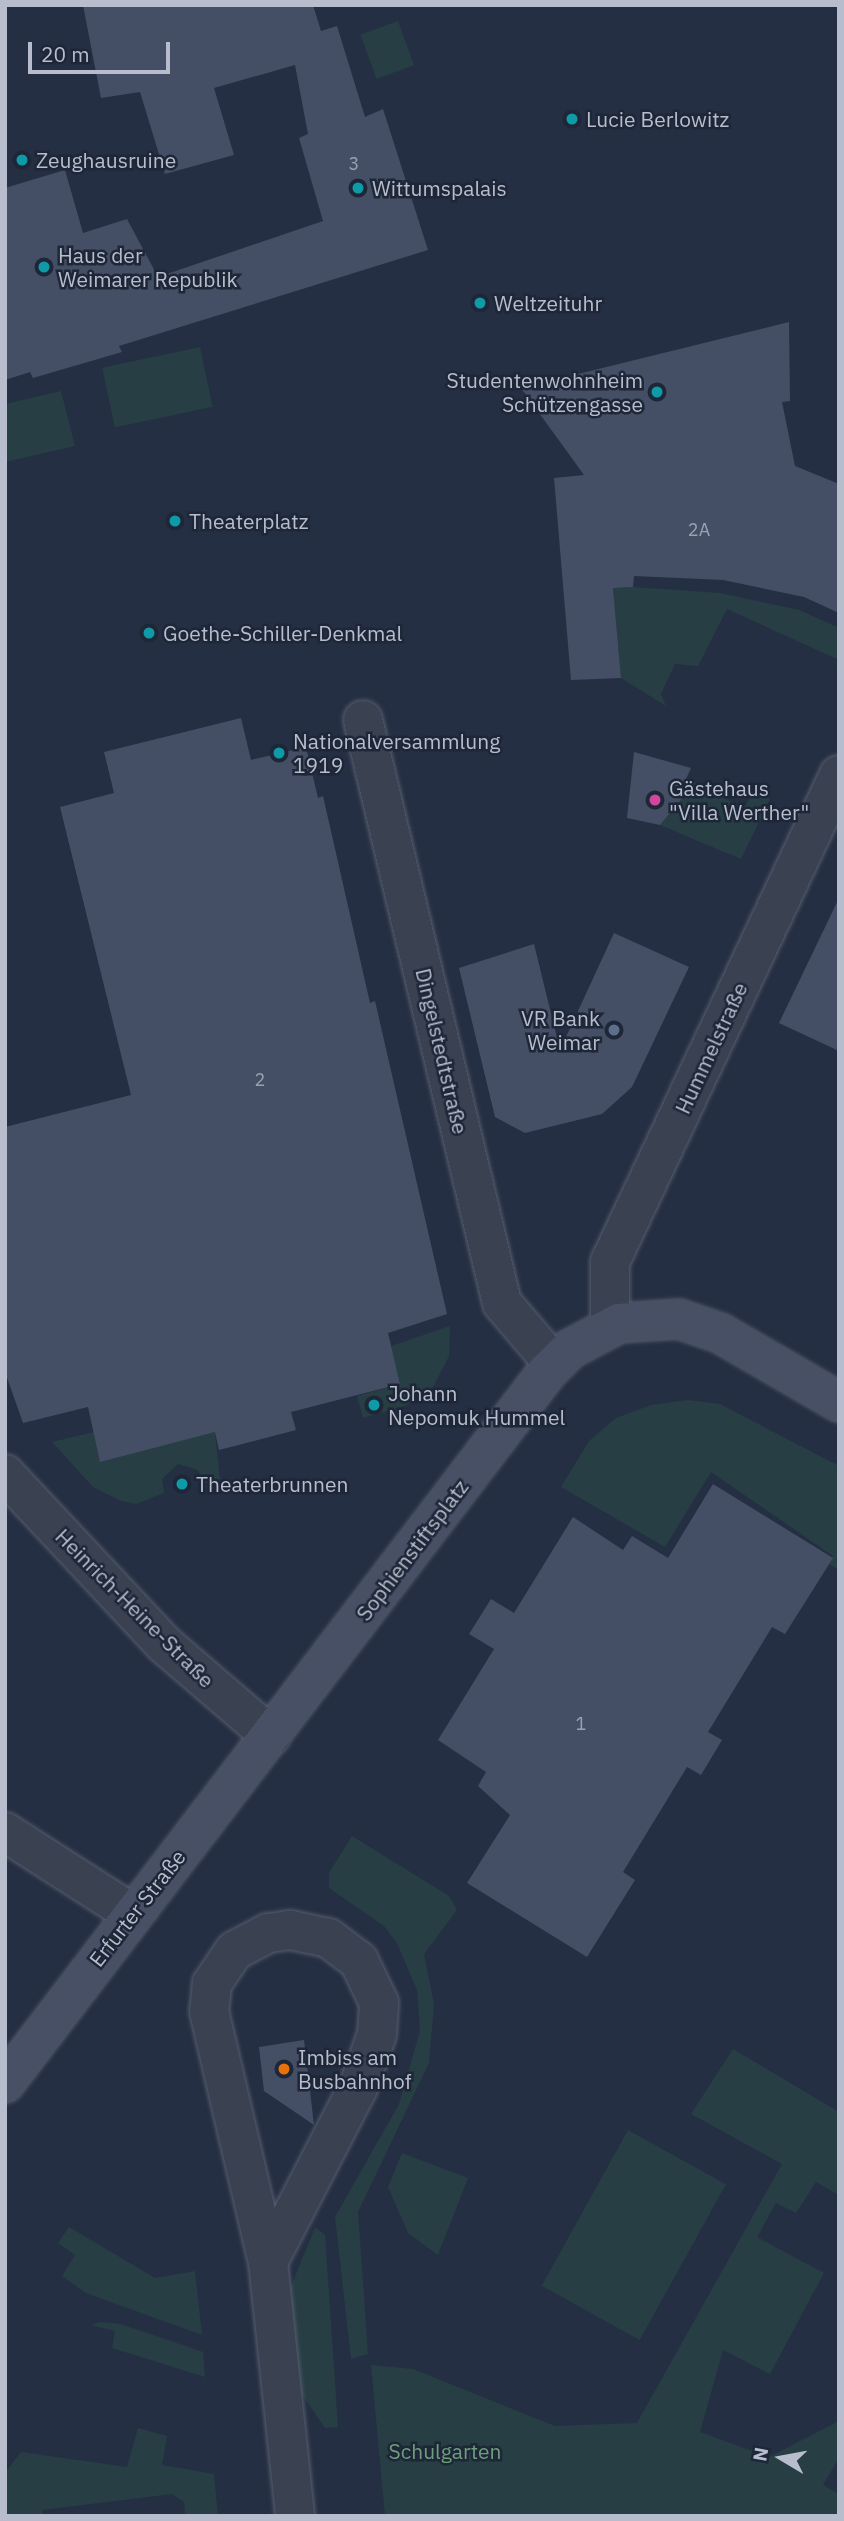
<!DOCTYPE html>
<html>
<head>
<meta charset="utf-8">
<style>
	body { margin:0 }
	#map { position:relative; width:844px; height:2521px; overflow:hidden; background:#252f43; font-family:"IBM Plex Sans",sans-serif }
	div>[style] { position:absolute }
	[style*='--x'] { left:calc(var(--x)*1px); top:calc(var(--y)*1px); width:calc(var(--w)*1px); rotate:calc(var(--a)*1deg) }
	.green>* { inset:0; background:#273e44; transform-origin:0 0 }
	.building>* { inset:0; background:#444f65 }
	.roads { filter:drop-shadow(0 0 2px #555d6d) drop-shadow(0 0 2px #555d6d) }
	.street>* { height:38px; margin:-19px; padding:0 19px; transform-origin:19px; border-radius:19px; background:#3a4252 }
	.secondary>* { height:38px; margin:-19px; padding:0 19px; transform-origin:19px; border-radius:19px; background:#485066 }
	.dots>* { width:19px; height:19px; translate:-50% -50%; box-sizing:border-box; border:4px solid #1e2738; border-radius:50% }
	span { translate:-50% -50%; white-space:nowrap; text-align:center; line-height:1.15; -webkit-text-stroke:5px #1e2738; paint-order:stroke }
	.number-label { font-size:18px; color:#9aa2b2 }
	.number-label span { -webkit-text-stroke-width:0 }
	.poi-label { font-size:21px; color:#b7bdcc }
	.left { translate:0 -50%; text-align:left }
	.right { translate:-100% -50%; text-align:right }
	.street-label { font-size:21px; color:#b7bdcc }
	.park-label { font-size:21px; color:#6d9e7d }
	.frame { position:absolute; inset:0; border:7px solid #b7bdcc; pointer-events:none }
	.north { position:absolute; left:746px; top:2423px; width:70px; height:70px; -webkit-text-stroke:5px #1e2738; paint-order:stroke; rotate:280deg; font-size:19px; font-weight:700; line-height:28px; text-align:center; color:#b7bdcc }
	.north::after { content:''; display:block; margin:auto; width:24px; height:32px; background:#b7bdcc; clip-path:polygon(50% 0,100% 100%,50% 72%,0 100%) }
	.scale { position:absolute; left:28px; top:42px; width:142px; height:32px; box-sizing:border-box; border:4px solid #b7bdcc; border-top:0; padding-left:9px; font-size:21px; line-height:24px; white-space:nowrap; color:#b7bdcc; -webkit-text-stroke:5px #1e2738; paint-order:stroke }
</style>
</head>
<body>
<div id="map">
	<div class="green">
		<div style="left:398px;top:21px;width:47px;height:40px;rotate:70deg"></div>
		<div style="left:200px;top:347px;width:61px;height:100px;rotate:78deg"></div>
		<div style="clip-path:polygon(61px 391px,75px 446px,5px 462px,5px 404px)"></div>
		<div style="clip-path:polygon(633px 587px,720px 593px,799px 610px,839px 628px,839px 660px,727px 609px,698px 666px,675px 664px,661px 694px,666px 706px,621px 678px,613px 588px)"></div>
		<div style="clip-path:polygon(695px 783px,744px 808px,753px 793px,770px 799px,741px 859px,660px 825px)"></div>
		<div style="clip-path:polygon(450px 1326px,449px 1356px,433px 1387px,405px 1406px,363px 1418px,357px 1396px,400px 1384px,391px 1346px)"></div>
		<div style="clip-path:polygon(687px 1400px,720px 1404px,839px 1466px,839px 1570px,829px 1564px,833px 1556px,711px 1472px,665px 1547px,561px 1487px,589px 1441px,616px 1418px,651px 1405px)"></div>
		<div style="clip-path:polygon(94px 1432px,101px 1461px,215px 1432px,220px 1479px,205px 1483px,198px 1470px,178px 1464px,162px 1479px,164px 1493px,136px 1504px,121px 1501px,93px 1487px,52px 1442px)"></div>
		<div style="clip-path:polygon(352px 1836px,449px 1896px,457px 1910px,424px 1954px,434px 2004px,429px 2063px,358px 2212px,368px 2354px,351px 2359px,335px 2217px,399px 2104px,420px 2031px,417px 1990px,397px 1943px,384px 1926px,329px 1888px,329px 1873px)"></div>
		<div style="clip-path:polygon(733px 2049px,839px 2112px,839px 2195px,816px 2182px,796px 2213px,776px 2203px,757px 2237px,824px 2273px,770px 2374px,723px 2350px,700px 2432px,769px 2457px,839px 2421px,839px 2458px,823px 2485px,839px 2494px,839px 2516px,385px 2516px,371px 2365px,413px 2369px,555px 2426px,637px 2423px,782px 2164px,691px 2114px)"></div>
		<div style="left:628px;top:2130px;width:112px;height:178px;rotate:29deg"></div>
		<div style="clip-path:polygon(402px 2153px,468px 2178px,438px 2255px,408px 2233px,388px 2187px)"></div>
		<div style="clip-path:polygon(69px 2227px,155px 2278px,195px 2271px,202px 2335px,86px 2293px,62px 2276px,75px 2255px,58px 2243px)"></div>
		<div style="clip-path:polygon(315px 2227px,325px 2235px,338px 2427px,325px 2428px,299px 2390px,288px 2294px)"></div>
		<div style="clip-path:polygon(100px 2322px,121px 2324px,203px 2352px,205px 2377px,112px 2348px,115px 2331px,91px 2325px)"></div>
		<div style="clip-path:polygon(138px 2428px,167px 2436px,162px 2465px,214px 2474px,218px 2516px,185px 2516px,184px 2502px,172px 2494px,42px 2510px,42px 2516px,5px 2516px,5px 2473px,21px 2452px,127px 2467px)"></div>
	</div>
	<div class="building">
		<div style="clip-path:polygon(83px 5px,313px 5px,321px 31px,337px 26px,365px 117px,383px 109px,428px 250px,119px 346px,122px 352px,33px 378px,30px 372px,5px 380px,5px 188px,65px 170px,83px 233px,127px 219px,158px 277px,323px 221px,299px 138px,308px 134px,295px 65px,214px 88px,234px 155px,165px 174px,140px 92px,101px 98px)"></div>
		<div style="clip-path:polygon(789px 322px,790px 401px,782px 402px,795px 466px,839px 484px,839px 613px,804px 597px,723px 580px,634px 576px,633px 587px,613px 588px,621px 678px,571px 680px,554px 478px,584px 475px,521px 388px)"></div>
		<div style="clip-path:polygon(241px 718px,251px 760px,306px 747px,318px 798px,323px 796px,370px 1003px,375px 1001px,447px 1314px,388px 1333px,400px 1384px,291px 1412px,296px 1430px,219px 1450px,215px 1432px,100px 1462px,88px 1407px,23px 1423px,5px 1372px,5px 1127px,131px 1095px,60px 807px,114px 793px,104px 752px)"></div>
		<div style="clip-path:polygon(634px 752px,691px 768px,686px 779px,695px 783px,660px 825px,627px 818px)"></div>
		<div style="clip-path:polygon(839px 898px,839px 1051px,779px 1023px)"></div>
		<div style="clip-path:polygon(614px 933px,689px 967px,632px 1087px,602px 1114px,525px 1133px,495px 1117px,459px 968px,534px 944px,560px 1050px)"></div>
		<div style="clip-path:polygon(713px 1484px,833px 1558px,785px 1634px,772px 1627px,708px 1732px,722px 1740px,701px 1775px,687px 1767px,623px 1872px,635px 1880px,587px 1957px,467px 1883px,510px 1815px,478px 1786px,486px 1772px,438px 1740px,494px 1649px,469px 1634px,491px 1599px,514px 1613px,573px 1517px,623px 1550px,632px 1536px,668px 1558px)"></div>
		<div style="clip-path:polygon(304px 2040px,314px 2125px,264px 2091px,259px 2047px)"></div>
	</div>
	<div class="roads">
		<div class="street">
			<div style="--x:363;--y:720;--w:599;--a:76.59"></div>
			<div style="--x:502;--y:1303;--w:80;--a:49.6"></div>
			<div style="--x:610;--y:1327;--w:65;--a:-90"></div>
			<div style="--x:610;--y:1262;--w:538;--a:-64.82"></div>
			<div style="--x:5;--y:1474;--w:233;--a:46.9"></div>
			<div style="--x:164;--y:1644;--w:141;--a:40.7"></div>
			<div style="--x:5;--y:1832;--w:150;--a:32.7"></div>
			<div style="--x:268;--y:2262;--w:196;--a:-62.7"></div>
			<div style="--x:358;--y:2088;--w:57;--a:-70.6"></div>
			<div style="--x:377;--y:2034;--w:31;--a:-86"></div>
			<div style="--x:379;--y:2003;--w:47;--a:-115.5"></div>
			<div style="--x:359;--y:1961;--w:39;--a:-143"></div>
			<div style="--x:328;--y:1938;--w:39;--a:-168"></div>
			<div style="--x:290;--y:1930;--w:22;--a:172"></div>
			<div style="--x:268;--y:1933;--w:38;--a:152"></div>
			<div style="--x:234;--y:1951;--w:40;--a:124"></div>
			<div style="--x:212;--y:1984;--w:27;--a:96"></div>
			<div style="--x:209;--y:2011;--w:258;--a:76.8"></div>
			<div style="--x:268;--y:2262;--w:255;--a:83.9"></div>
		</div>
		<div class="secondary">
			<div style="--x:5;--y:2083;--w:894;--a:-52.68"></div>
			<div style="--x:547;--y:1372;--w:33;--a:-45"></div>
			<div style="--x:570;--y:1349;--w:55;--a:-28"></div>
			<div style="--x:619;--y:1323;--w:60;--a:-3.8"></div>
			<div style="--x:679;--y:1319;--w:43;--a:18.9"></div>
			<div style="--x:720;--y:1333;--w:138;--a:30.1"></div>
		</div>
	</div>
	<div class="dots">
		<div style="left:572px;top:119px;background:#0f9aa8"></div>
		<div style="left:22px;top:160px;background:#0f9aa8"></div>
		<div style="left:358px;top:188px;background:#0f9aa8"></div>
		<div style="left:44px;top:267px;background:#0f9aa8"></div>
		<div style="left:480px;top:303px;background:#0f9aa8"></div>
		<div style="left:657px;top:392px;background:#0f9aa8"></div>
		<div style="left:175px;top:521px;background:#0f9aa8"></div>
		<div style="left:149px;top:633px;background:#0f9aa8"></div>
		<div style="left:279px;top:753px;background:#0f9aa8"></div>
		<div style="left:655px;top:800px;background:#d1479c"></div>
		<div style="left:614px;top:1030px;background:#5c6f8a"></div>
		<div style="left:374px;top:1405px;background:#0f9aa8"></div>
		<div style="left:182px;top:1484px;background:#0f9aa8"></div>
		<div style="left:284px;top:2069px;background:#e8710a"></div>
	</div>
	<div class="number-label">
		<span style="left:354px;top:164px">3</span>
		<span style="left:699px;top:530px">2A</span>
		<span style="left:260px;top:1080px">2</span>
		<span style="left:581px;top:1724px">1</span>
	</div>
	<div class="poi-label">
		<span class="left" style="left:586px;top:119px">Lucie Berlowitz</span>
		<span class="left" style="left:36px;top:160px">Zeughausruine</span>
		<span class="left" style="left:372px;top:188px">Wittumspalais</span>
		<span class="left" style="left:58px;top:267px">Haus der<br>Weimarer Republik</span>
		<span class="left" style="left:494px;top:303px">Weltzeituhr</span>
		<span class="right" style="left:643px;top:392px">Studentenwohnheim<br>Schützengasse</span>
		<span class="left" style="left:189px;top:521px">Theaterplatz</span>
		<span class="left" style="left:163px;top:633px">Goethe-Schiller-Denkmal</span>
		<span class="left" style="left:293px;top:753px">Nationalversammlung<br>1919</span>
		<span class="left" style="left:669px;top:800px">Gästehaus<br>"Villa Werther"</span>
		<span class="right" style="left:600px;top:1030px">VR Bank<br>Weimar</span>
		<span class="left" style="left:388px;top:1405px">Johann<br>Nepomuk Hummel</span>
		<span class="left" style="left:196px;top:1484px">Theaterbrunnen</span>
		<span class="left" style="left:298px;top:2069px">Imbiss am<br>Busbahnhof</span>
	</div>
	<div class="street-label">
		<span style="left:711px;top:1048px;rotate:-65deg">Hummelstraße</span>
		<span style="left:442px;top:1051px;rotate:77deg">Dingelstedtstraße</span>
		<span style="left:412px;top:1550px;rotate:-53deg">Sophienstiftsplatz</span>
		<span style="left:135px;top:1608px;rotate:45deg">Heinrich-Heine-Straße</span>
		<span style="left:137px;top:1908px;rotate:-52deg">Erfurter Straße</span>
	</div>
	<div class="park-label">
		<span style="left:445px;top:2451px">Schulgarten</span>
	</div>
	<div class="frame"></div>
	<div class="north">N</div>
	<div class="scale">20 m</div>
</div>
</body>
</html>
